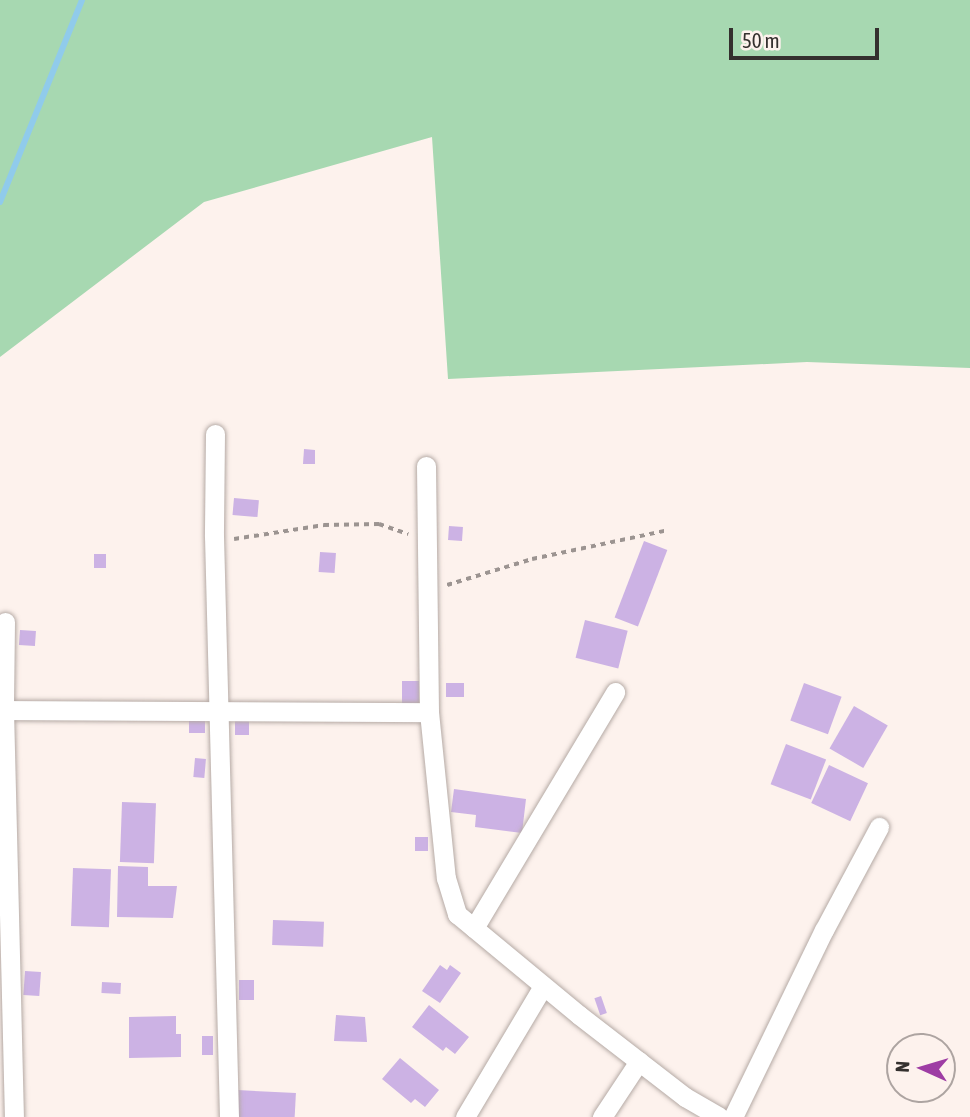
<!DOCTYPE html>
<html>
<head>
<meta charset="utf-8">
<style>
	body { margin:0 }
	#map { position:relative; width:970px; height:1117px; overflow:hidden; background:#fdf2ed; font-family:"Asap Condensed",sans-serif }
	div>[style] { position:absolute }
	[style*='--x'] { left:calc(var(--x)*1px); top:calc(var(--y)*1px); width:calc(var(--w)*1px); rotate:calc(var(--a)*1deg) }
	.green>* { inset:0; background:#a7d8b1 }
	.stream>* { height:6px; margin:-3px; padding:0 3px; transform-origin:3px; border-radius:3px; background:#90cbeb }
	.building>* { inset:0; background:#ccb2e4; transform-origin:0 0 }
	.path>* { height:3.5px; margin-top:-1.75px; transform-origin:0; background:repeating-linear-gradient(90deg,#9c9491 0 5px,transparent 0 10px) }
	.roads { filter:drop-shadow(0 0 2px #b5aaa5) drop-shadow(0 0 2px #b5aaa5) }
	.minor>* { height:19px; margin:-9.5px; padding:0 9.5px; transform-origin:9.5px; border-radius:9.5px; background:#fff }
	span { translate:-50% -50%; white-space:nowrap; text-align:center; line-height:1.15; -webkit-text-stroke:6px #fdf2ed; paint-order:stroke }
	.north { position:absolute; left:886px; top:1033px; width:70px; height:70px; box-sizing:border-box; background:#fdf2ed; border:2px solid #ada4a1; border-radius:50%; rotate:274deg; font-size:19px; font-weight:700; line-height:28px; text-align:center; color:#34302e }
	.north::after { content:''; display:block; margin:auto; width:24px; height:32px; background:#9e3da4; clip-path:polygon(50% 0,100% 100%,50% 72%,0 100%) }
	.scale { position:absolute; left:729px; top:28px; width:150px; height:32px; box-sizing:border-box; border:4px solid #34302e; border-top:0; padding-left:9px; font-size:21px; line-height:24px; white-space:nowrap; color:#34302e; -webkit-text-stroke:5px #fdf2ed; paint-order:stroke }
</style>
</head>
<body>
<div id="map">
	<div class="green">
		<div style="clip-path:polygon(0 0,970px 0,970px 368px,807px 362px,448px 379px,432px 137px,204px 202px,0 357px)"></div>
	</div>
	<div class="stream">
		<div style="--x:0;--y:202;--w:218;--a:-67.9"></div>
	</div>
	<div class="building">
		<div style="clip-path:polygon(304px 449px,315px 450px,315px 464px,303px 464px)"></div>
		<div style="left:234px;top:498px;width:25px;height:17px;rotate:5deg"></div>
		<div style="left:449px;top:526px;width:14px;height:14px;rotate:4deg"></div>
		<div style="left:644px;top:541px;width:25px;height:82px;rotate:21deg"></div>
		<div style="left:320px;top:552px;width:16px;height:20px;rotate:4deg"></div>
		<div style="left:94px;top:554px;width:12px;height:14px"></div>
		<div style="left:585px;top:620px;width:44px;height:39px;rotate:14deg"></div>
		<div style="left:20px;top:630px;width:16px;height:15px;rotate:4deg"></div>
		<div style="left:402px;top:681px;width:17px;height:22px"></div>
		<div style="left:446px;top:683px;width:18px;height:14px"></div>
		<div style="left:804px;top:683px;width:40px;height:40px;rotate:20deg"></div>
		<div style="left:854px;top:706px;width:39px;height:49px;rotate:30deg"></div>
		<div style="left:189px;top:719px;width:16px;height:14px"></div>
		<div style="left:235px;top:719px;width:14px;height:16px"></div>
		<div style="left:786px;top:744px;width:43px;height:43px;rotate:21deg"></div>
		<div style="left:195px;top:758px;width:11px;height:19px;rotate:5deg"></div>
		<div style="left:829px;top:765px;width:43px;height:42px;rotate:25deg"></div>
		<div style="clip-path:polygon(454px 789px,526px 799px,522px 833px,475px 827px,476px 815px,451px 812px)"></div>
		<div style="left:122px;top:802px;width:34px;height:60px;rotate:2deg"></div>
		<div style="left:415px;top:837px;width:13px;height:14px"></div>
		<div style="clip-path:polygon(118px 866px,148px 867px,148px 886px,177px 886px,173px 918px,117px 917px)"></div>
		<div style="left:73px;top:868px;width:38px;height:58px;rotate:2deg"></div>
		<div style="left:273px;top:920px;width:51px;height:25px;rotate:2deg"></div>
		<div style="clip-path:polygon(440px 965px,447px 970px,450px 965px,461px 973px,440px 1003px,422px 991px)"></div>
		<div style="left:25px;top:971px;width:16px;height:24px;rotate:4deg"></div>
		<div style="left:239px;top:980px;width:15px;height:20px"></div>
		<div style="left:102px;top:982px;width:19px;height:11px;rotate:3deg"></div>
		<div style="left:601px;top:996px;width:18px;height:7px;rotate:71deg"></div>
		<div style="clip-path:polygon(429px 1005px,469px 1037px,455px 1054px,446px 1047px,443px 1051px,412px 1027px)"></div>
		<div style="clip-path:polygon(336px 1015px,365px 1017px,367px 1042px,334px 1041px)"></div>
		<div style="clip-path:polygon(176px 1016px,176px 1034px,181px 1034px,181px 1057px,129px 1058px,129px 1017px)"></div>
		<div style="left:202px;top:1036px;width:11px;height:19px"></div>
		<div style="clip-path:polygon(400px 1058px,439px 1090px,425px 1107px,415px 1099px,411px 1103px,382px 1079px)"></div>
		<div style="left:237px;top:1090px;width:59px;height:27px;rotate:3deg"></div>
	</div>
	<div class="path">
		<div style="--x:234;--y:539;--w:91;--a:-8.8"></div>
		<div style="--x:324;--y:525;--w:55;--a:-1"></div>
		<div style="--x:379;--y:524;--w:31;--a:19"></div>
		<div style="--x:447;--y:585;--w:89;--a:-17"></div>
		<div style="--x:532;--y:559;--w:139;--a:-12"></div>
	</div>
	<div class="roads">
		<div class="minor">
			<div style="--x:215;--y:434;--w:102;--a:90.6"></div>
			<div style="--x:214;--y:536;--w:581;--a:88.52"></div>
			<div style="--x:426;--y:466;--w:246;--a:89.3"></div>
			<div style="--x:429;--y:712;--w:167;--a:84.2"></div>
			<div style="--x:446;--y:878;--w:38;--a:73"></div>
			<div style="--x:457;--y:914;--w:158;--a:39.6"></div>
			<div style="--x:579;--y:1015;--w:134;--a:37.7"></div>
			<div style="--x:685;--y:1097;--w:39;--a:30"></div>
			<div style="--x:5;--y:622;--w:88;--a:90.7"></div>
			<div style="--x:4;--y:710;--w:407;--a:88.6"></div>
			<div style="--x:4;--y:710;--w:425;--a:0.3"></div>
			<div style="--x:474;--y:928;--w:275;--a:-59.1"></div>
			<div style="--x:465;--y:1117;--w:152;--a:-59.2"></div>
			<div style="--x:602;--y:1117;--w:67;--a:-56.5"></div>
			<div style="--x:733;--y:1117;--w:208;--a:-64.1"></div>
			<div style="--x:824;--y:930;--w:117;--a:-61.9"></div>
		</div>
	</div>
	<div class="north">N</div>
	<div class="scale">50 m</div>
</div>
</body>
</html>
